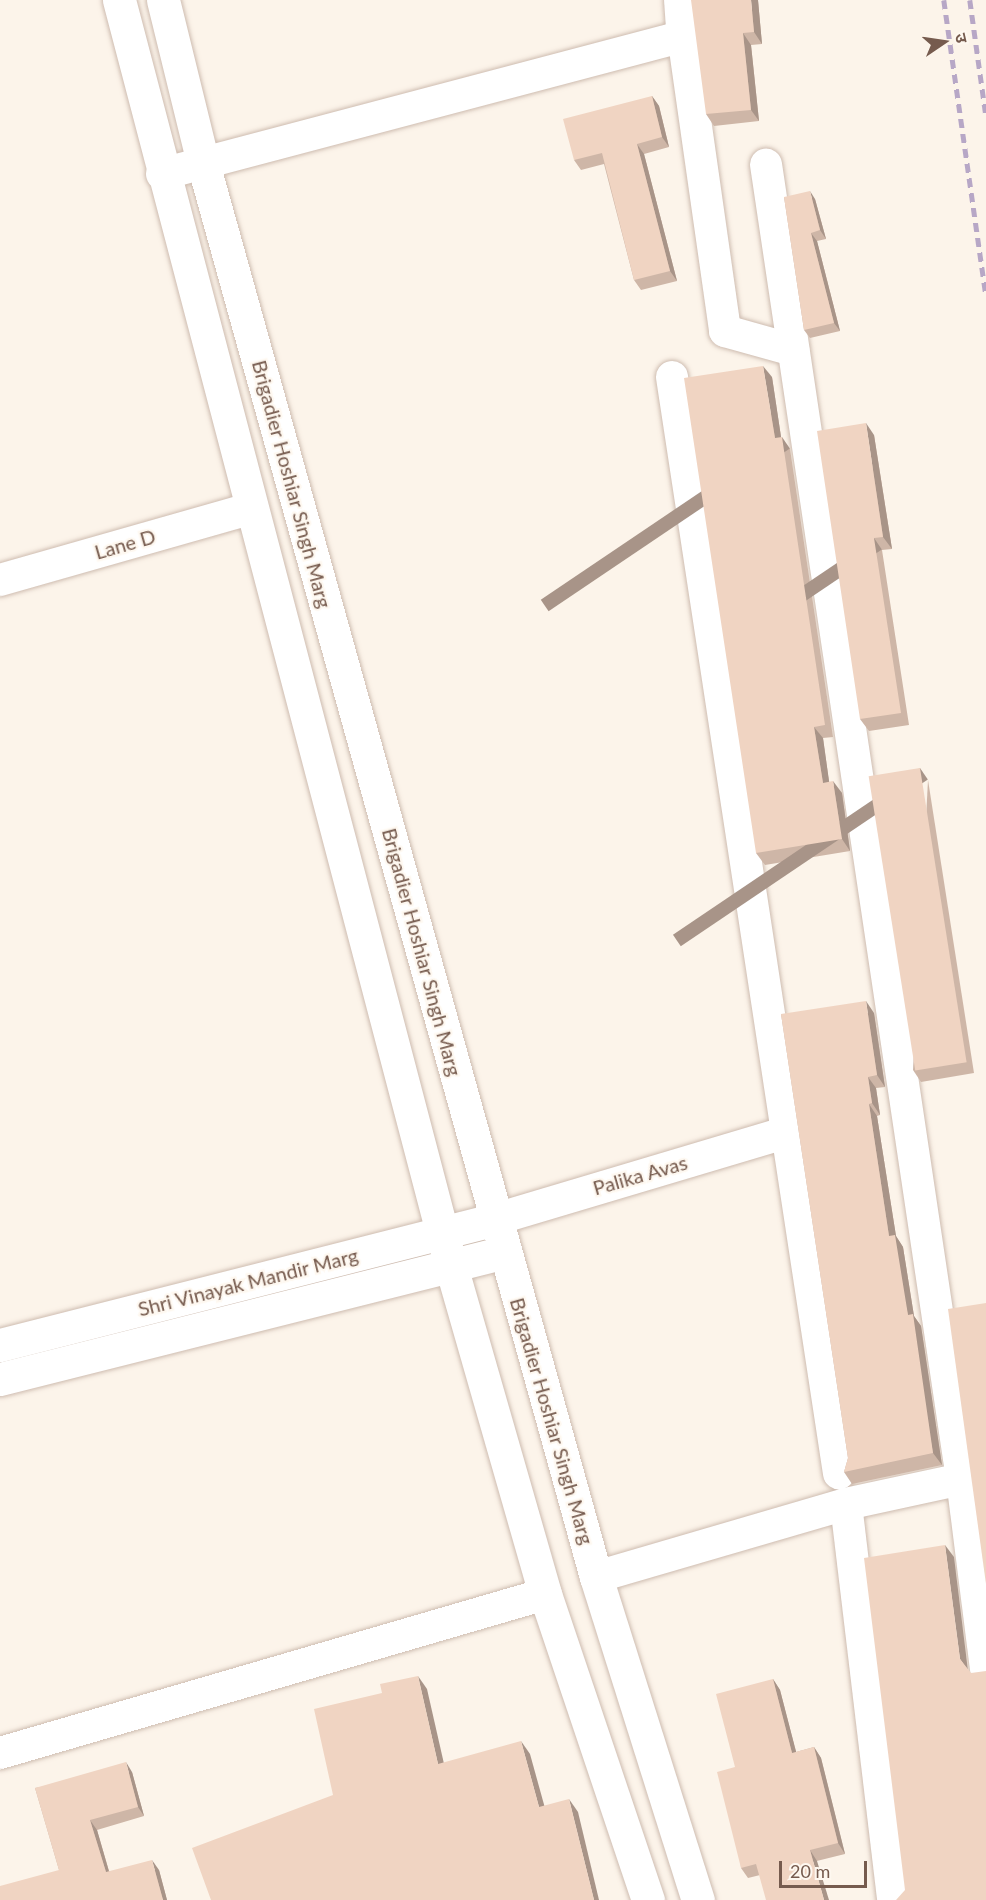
<!DOCTYPE html>
<html>
<head>
<meta charset="utf-8">
<style>
	body { margin:0 }
	#map { position:relative; width:986px; height:1900px; overflow:hidden; background:#fcf4ea; font-family:Lato,"Noto Sans Devanagari",sans-serif }
	div>[style] { position:absolute }
	[style*='--x'] { left:calc(var(--x)*1px); top:calc(var(--y)*1px); width:calc(var(--w)*1px); rotate:calc(var(--a)*1deg) }
	.roads { filter:drop-shadow(0 0 2px #cebcb0) drop-shadow(0 0 2px #cebcb0) }
	.minor>* { height:32px; margin:-16px; padding:0 16px; transform-origin:16px; border-radius:16px; background:#fff }
	.tertiary>* { height:33px; margin:-16.5px; padding:0 16.5px; transform-origin:16.5px; border-radius:16.5px; background:#fff }
	.rail>* { height:4.5px; margin-top:-2.25px; transform-origin:0; background:repeating-linear-gradient(90deg,#b7a7c6 0 9px,transparent 0 15px) }
	.wall>* { inset:0; background:#ceb6a7 }
	.shaded-wall>* { inset:0; background:#a89488; transform-origin:0 0 }
	.building>* { inset:0; background:#f0d4c2; transform-origin:0 0 }
	span { translate:-50% -50%; white-space:nowrap; text-align:center; line-height:1.15; -webkit-text-stroke:4.5px #fef8f0; paint-order:stroke }
	.street-label { font-size:20px; color:#765b4e }
	.north { position:absolute; left:914px; top:12px; width:60px; height:60px; -webkit-text-stroke:4px #fef8f0; paint-order:stroke; rotate:77deg; font-size:16px; font-weight:700; line-height:24px; text-align:center; color:#765b4e }
	.north::after { content:''; display:block; margin:auto; width:21px; height:27px; background:#765b4e; clip-path:polygon(50% 0,100% 100%,50% 72%,0 100%) }
	.scale { position:absolute; left:779px; top:1861px; width:88px; height:27px; box-sizing:border-box; border:3px solid #765b4e; border-top:0; padding-left:8px; font-size:18px; line-height:21px; white-space:nowrap; color:#765b4e; -webkit-text-stroke:4px #fef8f0; paint-order:stroke }
</style>
</head>
<body>
<div id="map">
	<div class="roads">
		<div class="minor">
			<div style="--x:682;--y:28;--w:306;--a:81.9"></div>
			<div style="--x:725;--y:331;--w:71;--a:15.6"></div>
			<div style="--x:162;--y:174;--w:529;--a:-14.8"></div>
			<div style="--x:673;--y:39;--w:8;--a:-23"></div>
			<div style="--x:680;--y:36;--w:8;--a:-76"></div>
			<div style="--x:682;--y:28;--w:28;--a:-94"></div>
			<div style="--x:672;--y:377;--w:1109;--a:81.34"></div>
			<div style="--x:0;--y:580;--w:260;--a:-15.9"></div>
			<div style="--x:496;--y:1219;--w:302;--a:-16.6"></div>
			<div style="--x:962;--y:1479;--w:191;--a:82.8"></div>
			<div style="--x:846;--y:1504;--w:399;--a:83.2"></div>
			<div style="--x:596;--y:1577;--w:260;--a:-16.3"></div>
			<div style="--x:846;--y:1504;--w:119;--a:-12.2"></div>
			<div style="--x:962;--y:1479;--w:1329;--a:-98.48"></div>
			<div style="--x:0;--y:1753;--w:568;--a:-16.26"></div>
		</div>
		<div class="tertiary">
			<div style="--x:119;--y:0;--w:1309;--a:75.31"></div>
			<div style="--x:451;--y:1266;--w:341;--a:74"></div>
			<div style="--x:545;--y:1594;--w:323;--a:71.4"></div>
			<div style="--x:163;--y:0;--w:168;--a:76.2"></div>
			<div style="--x:203;--y:163;--w:1468;--a:74.47"></div>
			<div style="--x:596;--y:1577;--w:339;--a:72.5"></div>
			<div style="--x:0;--y:1345;--w:512;--a:-14.25"></div>
			<div style="--x:0;--y:1379;--w:521;--a:-14.12"></div>
		</div>
	</div>
	<div class="rail">
		<div style="--x:944;--y:0;--w:298;--a:81.9"></div>
		<div style="--x:970;--y:0;--w:117;--a:82.1"></div>
	</div>
	<div class="wall">
		<div style="clip-path:polygon(758px 0,762px 44px,751px 45px,759px 121px,714px 126px,706px 114px)"></div>
		<div style="clip-path:polygon(652px 96px,659px 106px,669px 147px,644px 154px,677px 281px,641px 290px,634px 280px,604px 164px,581px 170px,574px 160px)"></div>
		<div style="clip-path:polygon(784px 197px,815px 199px,826px 239px,817px 241px,840px 331px,810px 338px,804px 330px)"></div>
		<div style="clip-path:polygon(772px 377px,781px 437px,790px 449px,833px 737px,823px 738px,829px 782px,842px 793px,850px 851px,765px 865px,756px 853px)"></div>
		<div style="clip-path:polygon(874px 435px,892px 549px,882px 550px,909px 725px,869px 731px,860px 719px)"></div>
		<div style="clip-path:polygon(928px 780px,974px 1073px,921px 1082px,913px 1070px)"></div>
		<div style="clip-path:polygon(874px 1013px,885px 1087px,876px 1088px,880px 1115px,877px 1116px,896px 1236px,903px 1247px,914px 1316px,921px 1326px,942px 1465px,852px 1484px,844px 1472px,848px 1458px,781px 1014px)"></div>
		<div style="clip-path:polygon(773px 1679px,780px 1690px,796px 1752px,814px 1747px,821px 1758px,845px 1854px,748px 1878px,741px 1868px,735px 1767px)"></div>
		<div style="clip-path:polygon(132px 1772px,144px 1816px,97px 1830px,109px 1871px,159px 1870px,167px 1900px,59px 1870px,35px 1788px)"></div>
	</div>
	<div class="shaded-wall">
		<div style="clip-path:polygon(751px 0,758px 0,762px 44px,754px 32px)"></div>
		<div style="clip-path:polygon(743px 33px,751px 45px,759px 121px,751px 110px)"></div>
		<div style="clip-path:polygon(652px 96px,659px 106px,669px 147px,662px 137px)"></div>
		<div style="clip-path:polygon(637px 144px,644px 154px,677px 281px,670px 271px)"></div>
		<div style="clip-path:polygon(810px 191px,815px 199px,826px 239px,820px 230px)"></div>
		<div style="clip-path:polygon(811px 233px,817px 241px,840px 331px,834px 323px)"></div>
		<div style="clip-path:polygon(763px 366px,772px 377px,783px 450px,775px 438px)"></div>
		<div style="clip-path:polygon(866px 423px,874px 435px,892px 549px,883px 537px)"></div>
		<div style="left:782px;top:437px;width:14px;height:291px;rotate:56deg"></div>
		<div style="left:874px;top:538px;width:14px;height:177px;rotate:56deg"></div>
		<div style="clip-path:polygon(814px 727px,823px 738px,831px 795px,823px 783px)"></div>
		<div style="left:920px;top:768px;width:14px;height:298px;rotate:56deg"></div>
		<div style="clip-path:polygon(833px 781px,842px 793px,850px 851px,842px 839px)"></div>
		<div style="clip-path:polygon(866px 1001px,874px 1013px,885px 1087px,877px 1075px)"></div>
		<div style="clip-path:polygon(868px 1077px,876px 1088px,880px 1115px,872px 1103px)"></div>
		<div style="clip-path:polygon(869px 1104px,877px 1116px,896px 1236px,903px 1247px,914px 1316px,921px 1326px,942px 1465px,933px 1453px,908px 1315px,889px 1236px)"></div>
		<div style="clip-path:polygon(945px 1545px,954px 1557px,968px 1671px,960px 1659px)"></div>
		<div style="clip-path:polygon(418px 1676px,427px 1689px,447px 1777px,438px 1764px)"></div>
		<div style="clip-path:polygon(773px 1679px,780px 1690px,799px 1763px,792px 1753px)"></div>
		<div style="clip-path:polygon(521px 1741px,530px 1754px,548px 1819px,539px 1807px)"></div>
		<div style="clip-path:polygon(814px 1747px,821px 1758px,845px 1854px,838px 1843px)"></div>
		<div style="clip-path:polygon(126px 1762px,132px 1772px,144px 1816px,138px 1807px)"></div>
		<div style="clip-path:polygon(569px 1799px,578px 1812px,599px 1900px,594px 1900px)"></div>
		<div style="clip-path:polygon(90px 1820px,97px 1830px,112px 1882px,106px 1872px)"></div>
		<div style="clip-path:polygon(810px 1850px,817px 1861px,829px 1900px,824px 1900px)"></div>
		<div style="clip-path:polygon(152px 1860px,159px 1870px,167px 1900px,163px 1900px)"></div>
	</div>
	<div class="building">
		<div style="clip-path:polygon(691px 0,751px 0,754px 32px,743px 33px,751px 110px,706px 114px)"></div>
		<div style="clip-path:polygon(652px 96px,662px 137px,637px 144px,670px 271px,634px 280px,602px 153px,574px 160px,563px 119px)"></div>
		<div style="clip-path:polygon(810px 191px,820px 230px,811px 233px,834px 323px,804px 330px,784px 197px)"></div>
		<div style="clip-path:polygon(763px 366px,775px 438px,782px 437px,825px 725px,814px 727px,823px 783px,833px 781px,842px 839px,756px 853px,684px 378px)"></div>
		<div style="clip-path:polygon(866px 423px,883px 537px,874px 538px,901px 713px,860px 719px,817px 431px)"></div>
		<div style="left:920px;top:768px;width:298px;height:52px;rotate:81deg"></div>
		<div style="clip-path:polygon(866px 1001px,877px 1075px,868px 1077px,872px 1103px,869px 1104px,889px 1236px,895px 1235px,908px 1315px,913px 1314px,933px 1453px,844px 1472px,848px 1458px,781px 1014px)"></div>
		<div style="clip-path:polygon(986px 1303px,986px 1584px,948px 1309px)"></div>
		<div style="clip-path:polygon(945px 1545px,960px 1659px,971px 1673px,986px 1671px,986px 1900px,896px 1900px,905px 1890px,864px 1558px)"></div>
		<div style="clip-path:polygon(418px 1676px,438px 1764px,521px 1741px,539px 1807px,569px 1799px,594px 1900px,211px 1900px,192px 1848px,333px 1795px,314px 1709px,382px 1693px,380px 1684px)"></div>
		<div style="clip-path:polygon(773px 1679px,792px 1753px,814px 1747px,838px 1843px,810px 1850px,824px 1900px,766px 1900px,756px 1864px,741px 1868px,717px 1772px,735px 1767px,716px 1694px)"></div>
		<div style="clip-path:polygon(126px 1762px,138px 1807px,90px 1820px,106px 1872px,152px 1860px,163px 1900px,0 1900px,0 1886px,59px 1870px,35px 1788px)"></div>
	</div>
	<div class="street-label">
		<span style="left:292px;top:484px;rotate:75deg">Brigadier Hoshiar Singh Marg</span>
		<span style="left:125px;top:544px;rotate:-16deg">Lane D</span>
		<span style="left:422px;top:952px;rotate:75deg">Brigadier Hoshiar Singh Marg</span>
		<span style="left:640px;top:1175px;rotate:-16deg">Palika Avas</span>
		<span style="left:248px;top:1282px;rotate:-14deg">Shri Vinayak Mandir Marg</span>
		<span style="left:552px;top:1421px;rotate:74deg">Brigadier Hoshiar Singh Marg</span>
	</div>
	<div class="north">उ</div>
	<div class="scale">20 m</div>
</div>
</body>
</html>
